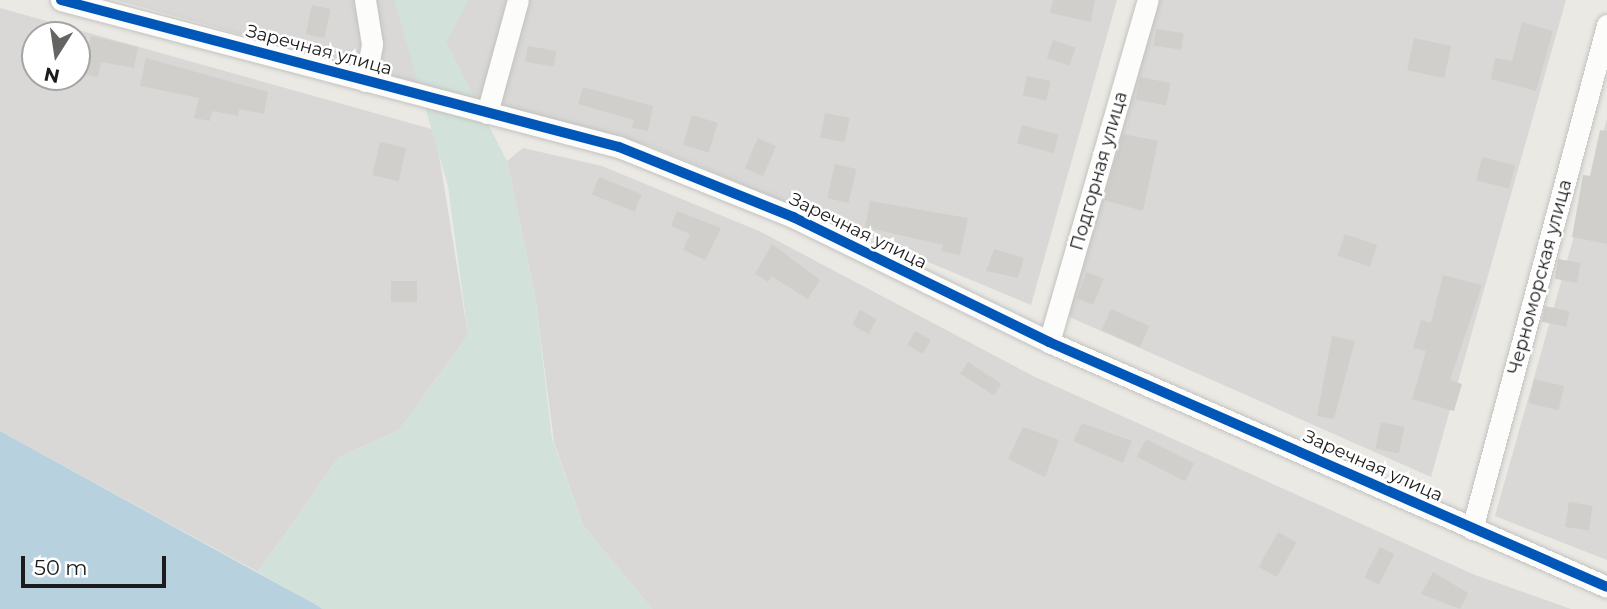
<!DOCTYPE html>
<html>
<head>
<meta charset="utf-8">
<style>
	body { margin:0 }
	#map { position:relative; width:1607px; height:609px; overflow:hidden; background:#eae9e4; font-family:Montserrat,sans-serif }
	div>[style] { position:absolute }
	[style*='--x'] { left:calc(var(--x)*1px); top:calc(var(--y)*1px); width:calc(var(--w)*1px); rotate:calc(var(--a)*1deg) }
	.residential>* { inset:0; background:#d9d8d6 }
	.wetland>* { inset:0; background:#d2e2da }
	.water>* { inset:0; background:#b7d2de }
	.building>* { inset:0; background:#d1cfcb; transform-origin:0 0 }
	.roads { filter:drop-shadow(0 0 2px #c3c2c0) drop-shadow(0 0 2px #c3c2c0) }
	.minor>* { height:21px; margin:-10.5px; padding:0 10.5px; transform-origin:10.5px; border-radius:10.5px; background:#fcfcfb }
	.cycleway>* { height:10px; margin:-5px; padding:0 5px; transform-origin:5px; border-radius:5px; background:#0057b8 }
	span { translate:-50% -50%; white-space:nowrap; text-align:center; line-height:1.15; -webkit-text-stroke:5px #fff; paint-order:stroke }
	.street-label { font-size:18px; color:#1c1c1c }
	.north { position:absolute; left:21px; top:21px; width:70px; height:70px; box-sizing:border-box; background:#fff; border:2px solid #a4a4a4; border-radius:50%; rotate:192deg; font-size:19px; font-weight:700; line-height:28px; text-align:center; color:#1c1c1c }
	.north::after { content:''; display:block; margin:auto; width:24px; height:32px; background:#646462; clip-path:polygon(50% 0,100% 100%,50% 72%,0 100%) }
	.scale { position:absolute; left:21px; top:556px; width:145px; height:32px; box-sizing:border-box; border:4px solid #1c1c1c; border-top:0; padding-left:9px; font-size:21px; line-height:24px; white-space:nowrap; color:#1c1c1c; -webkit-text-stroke:5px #fff; paint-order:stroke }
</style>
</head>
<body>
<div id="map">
	<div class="residential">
		<div style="clip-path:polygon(116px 0,1117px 0,1031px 305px,650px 146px)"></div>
		<div style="clip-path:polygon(1156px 0,1566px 0,1431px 477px,1065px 315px)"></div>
		<div style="clip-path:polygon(evenodd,0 8px,435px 130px,468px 335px,399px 430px,339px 457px,258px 572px,0 431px,0 8px,35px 35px,77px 35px,77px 77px,35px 77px,35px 35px)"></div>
		<div style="clip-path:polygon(1607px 119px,1607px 560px,1495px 516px)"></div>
		<div style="clip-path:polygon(523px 148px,602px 166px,759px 231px,1033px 376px,1475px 575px,1571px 609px,652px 609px,583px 525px,554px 442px,535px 295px,507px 161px)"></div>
	</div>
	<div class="wetland">
		<div style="clip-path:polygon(394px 0,469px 0,446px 42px,507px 161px,535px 295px,552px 438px,583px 525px,652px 609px,322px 609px,258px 572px,339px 457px,399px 430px,468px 335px,448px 186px)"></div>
	</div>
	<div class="water">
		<div style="clip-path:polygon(0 431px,318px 606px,322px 609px,0 609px)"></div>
	</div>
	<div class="building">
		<div style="clip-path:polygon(1053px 0,1095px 0,1091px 22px,1050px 13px)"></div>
		<div style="left:312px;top:5px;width:19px;height:30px;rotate:12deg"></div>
		<div style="clip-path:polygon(1522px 22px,1553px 31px,1536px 91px,1491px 79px,1495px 58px,1512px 61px)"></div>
		<div style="left:1156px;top:29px;width:28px;height:17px;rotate:8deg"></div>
		<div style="clip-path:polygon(91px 36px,138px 47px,134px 68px,101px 62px,98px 77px,83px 74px)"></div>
		<div style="left:1414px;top:38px;width:38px;height:33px;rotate:12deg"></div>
		<div style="left:1053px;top:40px;width:24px;height:19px;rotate:19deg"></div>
		<div style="left:528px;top:46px;width:29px;height:16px;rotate:10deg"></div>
		<div style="clip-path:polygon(146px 58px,268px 92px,264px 114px,239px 109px,238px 116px,212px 111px,210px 121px,194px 118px,199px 98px,140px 86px)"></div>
		<div style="left:1027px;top:76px;width:24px;height:20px;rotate:12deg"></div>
		<div style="left:1140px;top:77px;width:31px;height:23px;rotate:11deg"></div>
		<div style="clip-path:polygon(583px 87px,653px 106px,648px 131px,632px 128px,634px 120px,578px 104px)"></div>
		<div style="left:825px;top:113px;width:25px;height:25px;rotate:11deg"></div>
		<div style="left:692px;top:115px;width:27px;height:31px;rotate:17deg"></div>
		<div style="left:1022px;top:125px;width:38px;height:19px;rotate:15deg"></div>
		<div style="clip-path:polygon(1600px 130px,1607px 131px,1607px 244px,1572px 237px,1583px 175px,1590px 176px)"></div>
		<div style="clip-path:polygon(1123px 134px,1158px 141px,1143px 211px,1104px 200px)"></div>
		<div style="left:758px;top:138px;width:20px;height:33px;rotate:24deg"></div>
		<div style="left:380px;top:142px;width:27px;height:34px;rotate:13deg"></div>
		<div style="left:1482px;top:157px;width:34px;height:24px;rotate:14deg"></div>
		<div style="left:835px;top:164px;width:22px;height:35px;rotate:13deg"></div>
		<div style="left:599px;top:177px;width:46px;height:19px;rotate:22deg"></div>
		<div style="clip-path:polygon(870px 201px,968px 218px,960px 255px,941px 251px,943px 245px,865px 227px)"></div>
		<div style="clip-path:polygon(677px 211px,721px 228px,705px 260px,683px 250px,690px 234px,671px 226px)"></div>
		<div style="left:1345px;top:234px;width:34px;height:23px;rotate:19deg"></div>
		<div style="clip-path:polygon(772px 244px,820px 280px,808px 299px,771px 276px,768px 282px,755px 274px)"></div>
		<div style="clip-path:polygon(994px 249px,1024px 258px,1018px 278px,986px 271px)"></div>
		<div style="left:1558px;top:259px;width:23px;height:20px;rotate:10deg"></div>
		<div style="left:1087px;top:272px;width:18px;height:28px;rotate:22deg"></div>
		<div style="clip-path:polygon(1443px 275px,1482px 285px,1450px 380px,1462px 384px,1454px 411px,1412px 399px,1426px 351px,1413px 348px,1421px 320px,1431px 323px)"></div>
		<div style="left:391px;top:281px;width:26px;height:21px"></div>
		<div style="left:1545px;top:306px;width:25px;height:16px;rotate:12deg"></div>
		<div style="left:1111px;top:309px;width:42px;height:23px;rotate:24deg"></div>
		<div style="left:860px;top:310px;width:19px;height:17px;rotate:28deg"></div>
		<div style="left:915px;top:331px;width:18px;height:16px;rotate:29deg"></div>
		<div style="clip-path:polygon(1332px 336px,1355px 341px,1334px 419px,1317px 416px)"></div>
		<div style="left:968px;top:362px;width:40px;height:14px;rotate:33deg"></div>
		<div style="left:1534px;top:379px;width:31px;height:25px;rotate:13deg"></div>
		<div style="left:1381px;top:422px;width:24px;height:27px;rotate:12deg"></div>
		<div style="clip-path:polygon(1082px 423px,1132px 441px,1123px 463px,1073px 441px)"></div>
		<div style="clip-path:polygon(1023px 427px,1059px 440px,1045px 477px,1008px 459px)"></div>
		<div style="left:1146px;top:439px;width:54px;height:20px;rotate:27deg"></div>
		<div style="left:1569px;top:502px;width:24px;height:25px;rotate:9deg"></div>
		<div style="left:1278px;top:532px;width:21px;height:40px;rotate:29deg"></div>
		<div style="left:1380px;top:547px;width:16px;height:34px;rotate:27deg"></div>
		<div style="clip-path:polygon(1433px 572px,1468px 593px,1460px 609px,1421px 594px)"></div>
	</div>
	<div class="roads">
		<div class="minor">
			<div style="--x:61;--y:0;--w:577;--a:14.76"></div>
			<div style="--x:619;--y:147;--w:188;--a:21.9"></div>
			<div style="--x:793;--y:217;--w:285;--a:26"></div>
			<div style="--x:1049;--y:342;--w:609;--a:23.7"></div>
			<div style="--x:365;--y:81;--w:38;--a:-79"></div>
			<div style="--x:372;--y:44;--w:45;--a:-99"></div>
			<div style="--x:487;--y:113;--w:117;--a:-74.7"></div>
			<div style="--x:1049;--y:342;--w:356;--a:-73.9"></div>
			<div style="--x:1472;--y:529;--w:522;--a:-75"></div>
		</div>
	</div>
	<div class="cycleway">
		<div style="--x:61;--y:0;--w:577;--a:14.76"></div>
		<div style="--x:619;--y:147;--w:188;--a:21.9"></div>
		<div style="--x:793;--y:217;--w:285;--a:26"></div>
		<div style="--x:1049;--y:342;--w:609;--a:23.7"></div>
	</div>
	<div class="street-label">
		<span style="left:319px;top:50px;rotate:15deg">Заречная улица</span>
		<span style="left:1099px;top:171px;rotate:-74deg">Подгорная улица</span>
		<span style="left:858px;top:231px;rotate:26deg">Заречная улица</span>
		<span style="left:1540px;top:277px;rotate:-75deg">Черноморская улица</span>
		<span style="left:1373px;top:466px;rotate:24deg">Заречная улица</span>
	</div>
	<div class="north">N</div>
	<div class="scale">50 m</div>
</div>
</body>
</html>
